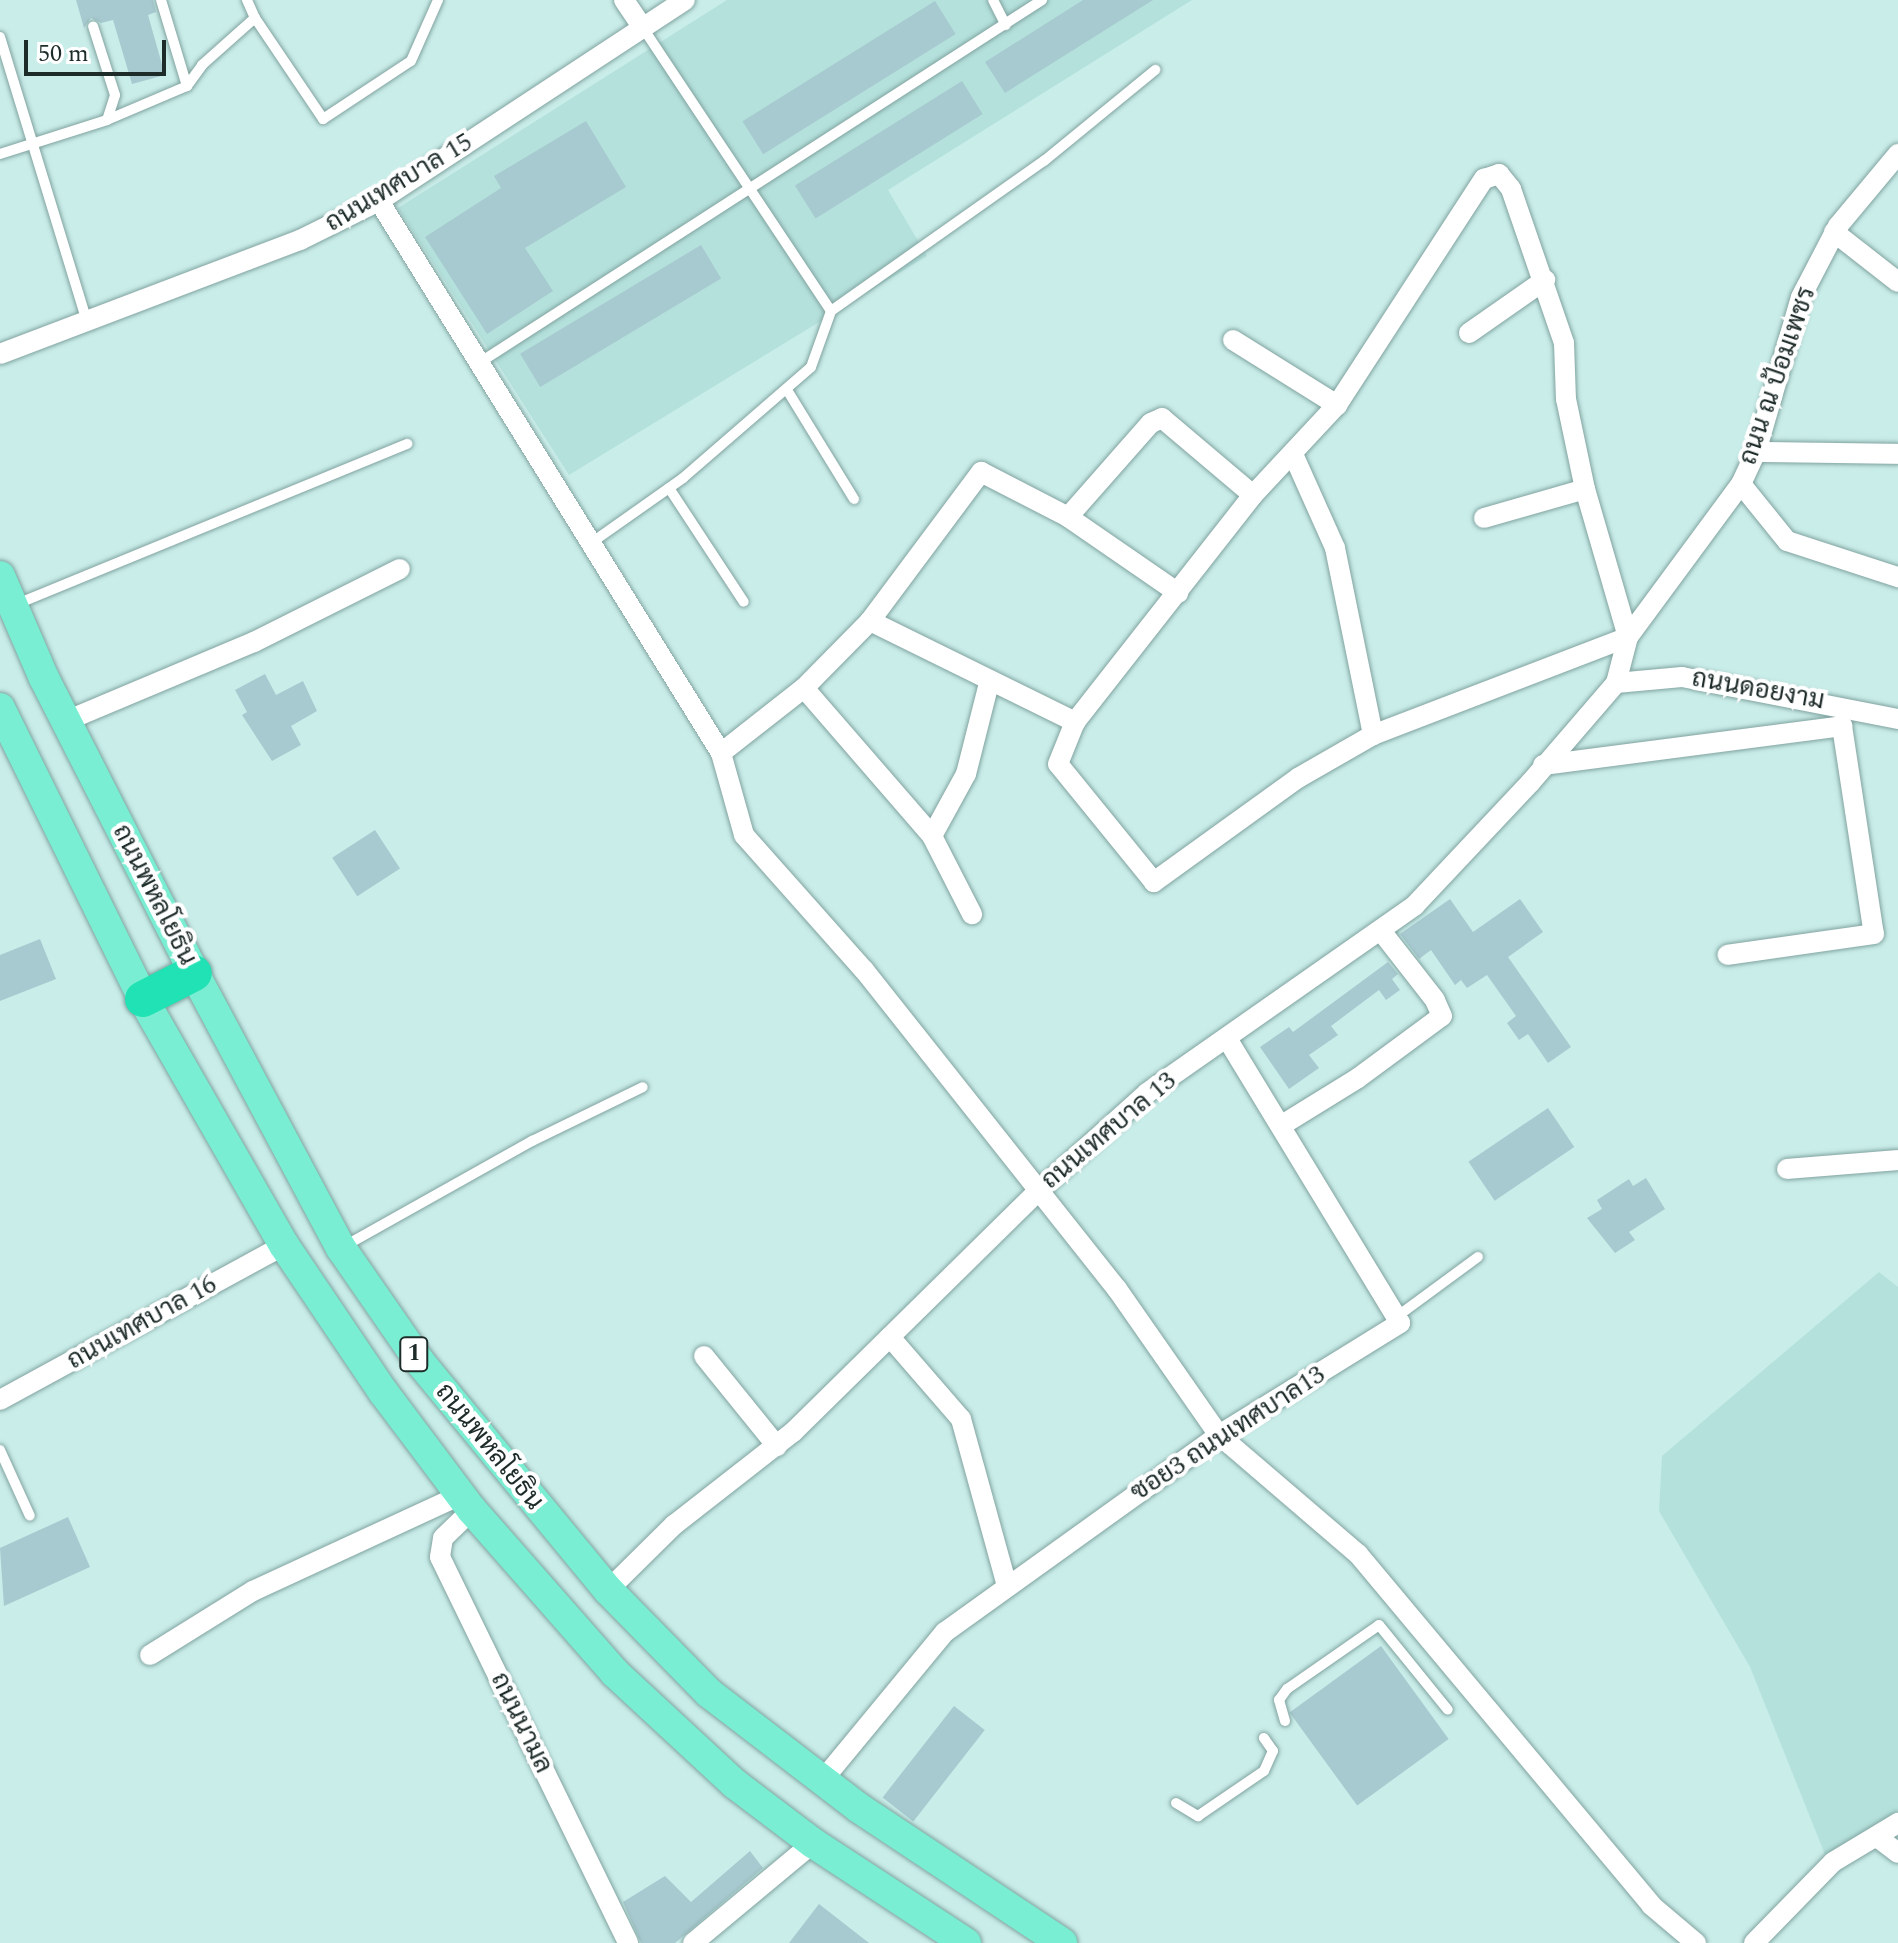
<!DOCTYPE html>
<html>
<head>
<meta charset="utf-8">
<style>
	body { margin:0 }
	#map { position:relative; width:1898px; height:1943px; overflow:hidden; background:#c9ede9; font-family:Spectral,Sarabun,serif }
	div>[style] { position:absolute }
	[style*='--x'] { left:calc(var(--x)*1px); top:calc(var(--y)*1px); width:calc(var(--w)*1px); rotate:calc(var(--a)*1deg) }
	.built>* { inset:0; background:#b4e1dc }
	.building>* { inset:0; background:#a7cad0; transform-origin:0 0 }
	.roads { filter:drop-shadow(0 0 2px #81a3a0) drop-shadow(0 0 2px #81a3a0) }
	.lane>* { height:10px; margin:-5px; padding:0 5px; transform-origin:5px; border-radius:5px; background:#fff }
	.street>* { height:20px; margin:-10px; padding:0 10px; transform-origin:10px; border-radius:10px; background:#fff }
	.primary>* { height:30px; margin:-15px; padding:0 15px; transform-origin:15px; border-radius:15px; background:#7aeed2 }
	.highway>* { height:36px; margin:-18px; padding:0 18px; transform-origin:18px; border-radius:18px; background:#21e2b4 }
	span { translate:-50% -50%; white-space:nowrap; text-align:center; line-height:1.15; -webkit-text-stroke:8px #fff; paint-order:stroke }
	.shield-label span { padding:2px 6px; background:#fff; border:2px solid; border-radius:6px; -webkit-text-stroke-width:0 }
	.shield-label { font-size:24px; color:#1d2b29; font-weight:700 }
	.street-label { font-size:26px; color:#1d2b29 }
	.scale { position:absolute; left:24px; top:40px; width:142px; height:36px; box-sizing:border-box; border:4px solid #1d2b29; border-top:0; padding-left:10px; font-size:24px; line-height:28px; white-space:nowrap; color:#1d2b29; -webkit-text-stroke:6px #fff; paint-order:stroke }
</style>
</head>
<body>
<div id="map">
	<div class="built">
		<div style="clip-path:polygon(727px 0,1192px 0,888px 190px,927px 256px,569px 475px,398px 208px)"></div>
		<div style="clip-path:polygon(1879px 1272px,1898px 1287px,1898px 1810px,1826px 1857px,1750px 1667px,1659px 1511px,1662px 1456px)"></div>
	</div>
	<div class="building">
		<div style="clip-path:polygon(76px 0,153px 0,156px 12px,148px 15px,165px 75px,132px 84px,113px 20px,101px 23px,91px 18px,84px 28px)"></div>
		<div style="clip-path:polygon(1083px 0,1153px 0,1005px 93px,985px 62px)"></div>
		<div style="left:935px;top:1px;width:39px;height:227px;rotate:58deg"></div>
		<div style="left:962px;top:81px;width:39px;height:197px;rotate:58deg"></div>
		<div style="clip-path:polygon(586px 121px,626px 187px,525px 248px,553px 291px,487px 334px,425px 237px,501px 188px,494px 176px)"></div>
		<div style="left:701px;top:245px;width:39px;height:211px;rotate:59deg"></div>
		<div style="clip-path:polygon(265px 674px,276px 695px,303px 681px,317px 711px,291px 726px,301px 745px,272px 761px,242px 715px,247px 712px,235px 690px)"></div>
		<div style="left:375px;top:830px;width:46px;height:51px;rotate:57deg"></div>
		<div style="clip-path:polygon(1450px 899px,1473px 932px,1520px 899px,1543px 932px,1508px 957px,1571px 1047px,1548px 1063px,1528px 1034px,1519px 1040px,1507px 1023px,1516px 1016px,1487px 975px,1467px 988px,1461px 980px,1455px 985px,1431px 950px,1419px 959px,1400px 934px)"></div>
		<div style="clip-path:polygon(40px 939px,56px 979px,0 1001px,0 955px)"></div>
		<div style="clip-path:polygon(1388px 962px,1398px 974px,1392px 979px,1400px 990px,1386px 1000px,1379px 990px,1331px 1026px,1338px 1035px,1309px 1055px,1319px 1068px,1289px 1089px,1260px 1047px,1289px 1027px,1293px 1032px)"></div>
		<div style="left:1548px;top:1108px;width:47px;height:96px;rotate:56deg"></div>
		<div style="clip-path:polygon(1646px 1178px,1665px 1209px,1629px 1232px,1635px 1240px,1615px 1253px,1587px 1218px,1602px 1209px,1597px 1200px,1629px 1179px,1633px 1186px)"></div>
		<div style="clip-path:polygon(68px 1517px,90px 1567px,4px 1606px,0 1548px)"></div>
		<div style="left:1381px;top:1646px;width:115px;height:113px;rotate:54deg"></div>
		<div style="left:954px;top:1706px;width:39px;height:116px;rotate:38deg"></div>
		<div style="clip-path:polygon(750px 1851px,763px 1868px,681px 1938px,675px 1943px,641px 1943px,623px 1902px,665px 1876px,691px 1902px)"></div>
		<div style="clip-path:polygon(819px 1904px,869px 1943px,789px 1943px)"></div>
	</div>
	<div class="roads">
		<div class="lane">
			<div style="--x:161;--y:0;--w:90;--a:73.2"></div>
			<div style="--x:993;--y:0;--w:28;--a:63"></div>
			<div style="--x:255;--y:18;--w:122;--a:56"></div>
			<div style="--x:323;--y:119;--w:105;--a:-33.4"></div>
			<div style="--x:411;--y:61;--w:67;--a:-66.1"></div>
			<div style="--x:643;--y:28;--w:340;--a:56.4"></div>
			<div style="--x:0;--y:37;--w:298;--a:73"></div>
			<div style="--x:107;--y:120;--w:87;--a:-23"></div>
			<div style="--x:187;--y:86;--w:26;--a:-54"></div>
			<div style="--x:202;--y:65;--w:71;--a:-41.6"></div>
			<div style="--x:255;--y:18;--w:20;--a:-114"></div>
			<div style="--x:0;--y:154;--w:112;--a:-17.6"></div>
			<div style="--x:107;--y:120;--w:26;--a:-72"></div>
			<div style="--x:115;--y:95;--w:72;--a:-107.7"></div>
			<div style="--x:479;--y:363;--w:670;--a:-32.81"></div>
			<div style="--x:787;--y:390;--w:128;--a:58.4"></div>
			<div style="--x:669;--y:488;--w:136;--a:56.7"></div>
			<div style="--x:591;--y:543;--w:113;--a:-35.2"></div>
			<div style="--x:683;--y:478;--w:169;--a:-40.9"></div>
			<div style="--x:811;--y:367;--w:59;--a:-70.3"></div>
			<div style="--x:831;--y:311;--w:261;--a:-35.2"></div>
			<div style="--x:1044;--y:161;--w:144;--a:-39.3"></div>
			<div style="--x:17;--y:604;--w:422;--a:-22.3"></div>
			<div style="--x:343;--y:1247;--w:217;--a:-29.3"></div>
			<div style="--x:532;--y:1141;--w:123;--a:-25.9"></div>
			<div style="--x:1399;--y:1315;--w:98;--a:-36.3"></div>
			<div style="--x:0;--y:1450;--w:72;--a:65.6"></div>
			<div style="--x:1285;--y:1721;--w:22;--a:-106"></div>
			<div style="--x:1279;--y:1700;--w:14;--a:-54"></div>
			<div style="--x:1287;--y:1689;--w:112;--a:-34.8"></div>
			<div style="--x:1379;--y:1625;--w:109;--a:50.9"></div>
			<div style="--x:1176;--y:1803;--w:26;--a:31"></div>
			<div style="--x:1198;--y:1816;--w:80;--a:-34.3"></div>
			<div style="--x:1264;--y:1771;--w:22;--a:-66"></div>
			<div style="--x:1273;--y:1751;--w:16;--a:-125"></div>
		</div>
		<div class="street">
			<div style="--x:624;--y:0;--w:34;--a:56"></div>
			<div style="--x:1499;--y:174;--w:19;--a:51"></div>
			<div style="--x:1511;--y:189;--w:163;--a:71"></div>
			<div style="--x:1564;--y:343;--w:56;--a:88"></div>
			<div style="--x:1566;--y:399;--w:92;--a:78.1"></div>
			<div style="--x:1585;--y:489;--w:154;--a:73.8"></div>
			<div style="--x:1628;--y:637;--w:273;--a:159"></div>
			<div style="--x:1373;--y:735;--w:86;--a:150.2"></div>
			<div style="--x:1298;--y:778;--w:178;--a:144.2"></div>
			<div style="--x:1154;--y:882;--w:152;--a:-129.1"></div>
			<div style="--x:1058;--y:764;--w:45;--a:-68"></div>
			<div style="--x:1075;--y:722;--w:288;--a:-51.9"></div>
			<div style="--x:1253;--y:495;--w:123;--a:-47"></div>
			<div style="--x:1337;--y:405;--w:270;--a:-57"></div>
			<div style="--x:1484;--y:179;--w:16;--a:-18"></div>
			<div style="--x:379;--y:201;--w:649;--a:58.22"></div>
			<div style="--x:721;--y:753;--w:85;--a:74.3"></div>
			<div style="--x:744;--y:835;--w:181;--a:48.4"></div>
			<div style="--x:864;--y:970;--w:407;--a:51.6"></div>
			<div style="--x:1117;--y:1289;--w:178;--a:55.1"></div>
			<div style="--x:1219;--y:1435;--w:183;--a:40.6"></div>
			<div style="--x:1358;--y:1554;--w:457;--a:50.1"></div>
			<div style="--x:1651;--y:1905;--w:59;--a:40.2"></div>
			<div style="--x:1834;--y:232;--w:81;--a:38"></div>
			<div style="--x:1469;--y:333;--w:93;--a:-34.9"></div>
			<div style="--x:1233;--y:340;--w:123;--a:32"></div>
			<div style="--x:0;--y:354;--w:321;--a:-20.8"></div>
			<div style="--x:300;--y:240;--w:88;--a:-26.3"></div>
			<div style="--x:379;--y:201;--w:366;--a:-33.3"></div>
			<div style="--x:1756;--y:452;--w:142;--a:0.8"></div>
			<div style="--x:1293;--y:454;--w:103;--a:65.9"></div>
			<div style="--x:1335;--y:548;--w:191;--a:78.5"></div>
			<div style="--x:1741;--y:484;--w:73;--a:51.1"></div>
			<div style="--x:1787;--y:541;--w:117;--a:18"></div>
			<div style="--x:1068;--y:517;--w:125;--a:-48.6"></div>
			<div style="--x:1151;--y:423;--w:12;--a:-24"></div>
			<div style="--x:1162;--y:418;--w:119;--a:40.2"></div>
			<div style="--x:1484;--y:518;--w:105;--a:-16"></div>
			<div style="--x:870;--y:621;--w:229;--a:26.2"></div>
			<div style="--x:1616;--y:683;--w:66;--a:-5.2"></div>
			<div style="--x:1682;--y:677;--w:220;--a:11"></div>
			<div style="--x:804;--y:688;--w:196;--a:49.1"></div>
			<div style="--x:932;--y:836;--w:88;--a:62.9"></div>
			<div style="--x:66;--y:721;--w:204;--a:-22.8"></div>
			<div style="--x:254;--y:642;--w:163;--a:-26.6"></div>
			<div style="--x:721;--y:753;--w:105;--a:-38.1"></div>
			<div style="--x:804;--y:688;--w:94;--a:-45.4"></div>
			<div style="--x:870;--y:621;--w:186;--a:-53.3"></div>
			<div style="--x:981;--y:472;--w:98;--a:27.3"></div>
			<div style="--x:1068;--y:517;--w:134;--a:34.6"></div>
			<div style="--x:1543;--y:765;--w:302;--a:-7.4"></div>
			<div style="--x:1842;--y:726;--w:210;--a:81.3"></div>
			<div style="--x:1874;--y:934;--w:148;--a:171.9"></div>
			<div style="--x:932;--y:836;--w:71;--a:-61.3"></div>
			<div style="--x:966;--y:774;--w:94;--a:-75.8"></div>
			<div style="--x:1282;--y:1125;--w:89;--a:-31.7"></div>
			<div style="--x:1358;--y:1078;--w:104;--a:-36.4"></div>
			<div style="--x:1442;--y:1016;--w:17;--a:-114"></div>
			<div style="--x:1435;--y:1000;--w:88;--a:-128"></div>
			<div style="--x:1787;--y:1169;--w:111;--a:-4.6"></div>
			<div style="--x:890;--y:1337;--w:108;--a:49.1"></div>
			<div style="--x:961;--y:1419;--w:173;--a:74.6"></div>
			<div style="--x:704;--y:1356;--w:116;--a:51"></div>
			<div style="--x:0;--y:1400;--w:324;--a:-28.6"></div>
			<div style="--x:472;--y:1510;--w:40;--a:136"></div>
			<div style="--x:443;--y:1538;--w:19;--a:99"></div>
			<div style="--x:440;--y:1557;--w:429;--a:64"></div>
			<div style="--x:608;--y:1590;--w:93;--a:-44.6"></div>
			<div style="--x:674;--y:1525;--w:151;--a:-38"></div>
			<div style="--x:793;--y:1432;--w:341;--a:-44.5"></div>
			<div style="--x:1036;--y:1193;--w:149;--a:-42"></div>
			<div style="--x:1147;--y:1093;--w:327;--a:-35"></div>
			<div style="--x:1415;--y:905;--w:168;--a:-46.7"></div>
			<div style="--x:1530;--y:783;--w:132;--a:-49.3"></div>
			<div style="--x:1616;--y:683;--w:48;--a:-75.4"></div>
			<div style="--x:1628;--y:637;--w:190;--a:-53.6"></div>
			<div style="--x:1741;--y:484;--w:35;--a:-65"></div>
			<div style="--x:1756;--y:452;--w:161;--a:-73.8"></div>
			<div style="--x:1801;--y:297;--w:80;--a:-62.5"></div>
			<div style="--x:1838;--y:226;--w:94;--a:-50.2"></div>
			<div style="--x:150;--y:1655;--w:121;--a:-31.9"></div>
			<div style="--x:253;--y:1591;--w:229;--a:-24.8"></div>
			<div style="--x:822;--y:1781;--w:193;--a:-50.5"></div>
			<div style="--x:945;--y:1632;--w:337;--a:-35.7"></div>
			<div style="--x:1219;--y:1435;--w:213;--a:-31.7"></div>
			<div style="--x:1400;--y:1323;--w:333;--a:-121.3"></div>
			<div style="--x:1877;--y:1837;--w:26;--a:37"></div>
			<div style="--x:693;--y:1943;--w:156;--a:-39.8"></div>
			<div style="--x:1754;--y:1943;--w:113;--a:-45.7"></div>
			<div style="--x:1833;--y:1862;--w:76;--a:-31"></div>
		</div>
		<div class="primary">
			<div style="--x:0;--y:576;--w:111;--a:66.7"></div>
			<div style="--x:44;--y:678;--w:331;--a:63"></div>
			<div style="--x:194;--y:973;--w:312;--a:61.9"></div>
			<div style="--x:341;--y:1248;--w:139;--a:55.3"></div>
			<div style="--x:420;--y:1362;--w:296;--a:50.5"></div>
			<div style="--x:608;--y:1590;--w:144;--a:45.6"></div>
			<div style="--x:709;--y:1693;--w:189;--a:37.5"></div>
			<div style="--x:859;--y:1808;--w:244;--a:33.6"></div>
			<div style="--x:0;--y:708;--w:324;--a:63.8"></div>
			<div style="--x:143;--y:999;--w:284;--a:60.2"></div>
			<div style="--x:284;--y:1245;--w:179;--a:56"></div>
			<div style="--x:384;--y:1393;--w:146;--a:53.1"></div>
			<div style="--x:472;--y:1510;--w:217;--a:48.7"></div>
			<div style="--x:615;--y:1673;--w:163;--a:42.8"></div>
			<div style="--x:735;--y:1784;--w:98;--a:37.1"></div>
			<div style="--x:813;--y:1843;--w:183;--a:33.2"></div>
		</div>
		<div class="highway">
			<div style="--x:143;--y:999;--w:57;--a:-27"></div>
		</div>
	</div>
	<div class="shield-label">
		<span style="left:414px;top:1354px">1</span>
	</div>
	<div class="street-label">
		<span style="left:399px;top:183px;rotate:-31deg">ถนนเทศบาล 15</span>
		<span style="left:1778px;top:376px;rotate:-71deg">ถนน ณ ป้อมเพชร</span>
		<span style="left:1758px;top:690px;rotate:10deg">ถนนดอยงาม</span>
		<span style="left:154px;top:895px;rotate:63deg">ถนนพหลโยธิน</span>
		<span style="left:1109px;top:1131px;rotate:-40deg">ถนนเทศบาล 13</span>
		<span style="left:142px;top:1323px;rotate:-29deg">ถนนเทศบาล 16</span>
		<span style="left:1228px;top:1434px;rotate:-33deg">ซอย3 ถนนเทศบาล13</span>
		<span style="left:489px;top:1447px;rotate:51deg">ถนนพหลโยธิน</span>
		<span style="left:521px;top:1723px;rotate:64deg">ถนนนามล</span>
	</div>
	<div class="scale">50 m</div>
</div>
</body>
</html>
